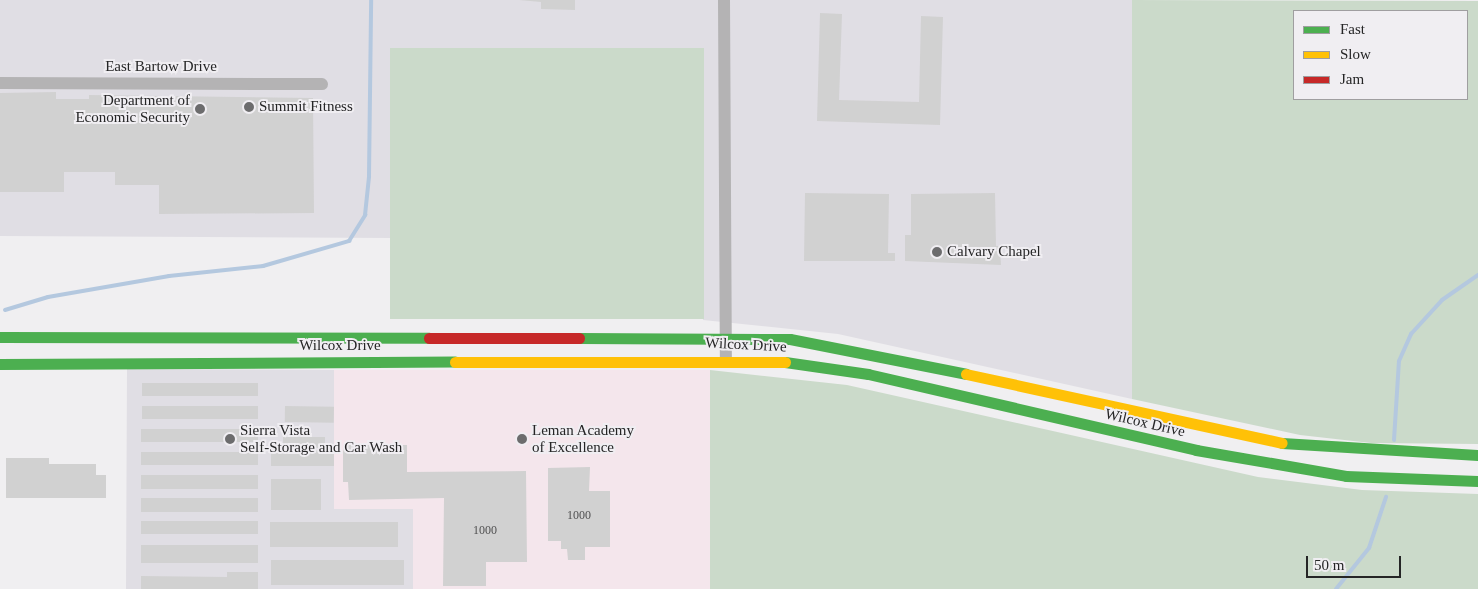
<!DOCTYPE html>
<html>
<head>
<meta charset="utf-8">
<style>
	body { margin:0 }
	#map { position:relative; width:1478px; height:589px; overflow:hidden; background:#f0eff1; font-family:Georgia,serif }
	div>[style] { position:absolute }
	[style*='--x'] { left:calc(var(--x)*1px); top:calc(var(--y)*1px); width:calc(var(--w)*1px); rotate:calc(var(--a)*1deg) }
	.built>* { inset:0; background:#e0dee4 }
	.education>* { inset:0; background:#f4e6ec }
	.green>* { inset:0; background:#cbdaca; transform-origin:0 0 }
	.stream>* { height:4px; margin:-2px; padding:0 2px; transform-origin:2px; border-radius:2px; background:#b4c8df }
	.building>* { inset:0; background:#d1d1d1; transform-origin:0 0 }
	.street>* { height:12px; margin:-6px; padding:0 6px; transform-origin:6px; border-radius:6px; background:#b4b3b4 }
	.fast>* { height:11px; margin:-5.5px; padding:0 5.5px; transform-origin:5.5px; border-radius:5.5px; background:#4caf50 }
	.slow>* { height:11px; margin:-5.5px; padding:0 5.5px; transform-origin:5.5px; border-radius:5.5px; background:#ffc107 }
	.jam>* { height:11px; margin:-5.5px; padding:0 5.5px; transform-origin:5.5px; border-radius:5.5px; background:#c62828 }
	.dots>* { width:14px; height:14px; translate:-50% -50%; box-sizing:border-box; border:2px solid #f0eef2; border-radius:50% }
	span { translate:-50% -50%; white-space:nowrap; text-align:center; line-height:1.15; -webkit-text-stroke:4px #f0eef2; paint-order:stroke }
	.number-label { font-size:12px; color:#505051 }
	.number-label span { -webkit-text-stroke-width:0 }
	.street-label { font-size:15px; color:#252526 }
	.poi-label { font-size:15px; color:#252526 }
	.right { translate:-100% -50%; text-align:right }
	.left { translate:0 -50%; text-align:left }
	.legend { position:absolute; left:1293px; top:10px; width:175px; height:90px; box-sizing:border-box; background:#f0eef2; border:1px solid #9f9ea0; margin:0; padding:6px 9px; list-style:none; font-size:15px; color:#252526 }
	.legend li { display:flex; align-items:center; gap:10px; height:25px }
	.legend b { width:25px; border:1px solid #9f9ea0 }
	.scale { position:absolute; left:1306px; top:556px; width:95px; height:22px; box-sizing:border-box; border:2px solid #252526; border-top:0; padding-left:6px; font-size:15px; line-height:18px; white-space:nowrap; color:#252526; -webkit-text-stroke:4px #f0eef2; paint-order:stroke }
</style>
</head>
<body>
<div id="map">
	<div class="built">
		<div style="clip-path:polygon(0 0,1132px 0,1132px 399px,838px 334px,703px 320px,703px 48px,390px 48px,390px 238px,0 236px)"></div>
		<div style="clip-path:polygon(127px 369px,334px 370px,334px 509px,413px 509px,413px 589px,126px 589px)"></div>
	</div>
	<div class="education">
		<div style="clip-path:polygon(334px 370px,710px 370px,710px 589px,413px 589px,413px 509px,334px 509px)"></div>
	</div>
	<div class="green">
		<div style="clip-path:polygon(evenodd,1132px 0,1478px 1px,1478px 444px,1371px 443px,1300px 435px,1132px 399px,1132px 0,1294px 11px,1467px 11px,1467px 99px,1294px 99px,1294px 11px)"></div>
		<div style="left:390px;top:48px;width:314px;height:271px"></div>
		<div style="clip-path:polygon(710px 370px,847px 385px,1258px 477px,1362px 490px,1478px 494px,1478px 589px,710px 589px)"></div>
	</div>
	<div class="stream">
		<div style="--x:5;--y:310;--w:45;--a:-16.8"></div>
		<div style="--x:48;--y:297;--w:123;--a:-9.8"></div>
		<div style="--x:169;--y:276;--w:95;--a:-6.1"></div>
		<div style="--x:263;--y:266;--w:90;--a:-16.2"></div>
		<div style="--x:349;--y:241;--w:31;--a:-58"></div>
		<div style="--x:365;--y:215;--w:39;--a:-84"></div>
		<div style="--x:369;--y:176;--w:176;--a:-89.3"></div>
		<div style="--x:1394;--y:440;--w:79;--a:-86.4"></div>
		<div style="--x:1399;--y:361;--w:30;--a:-66"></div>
		<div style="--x:1411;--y:334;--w:46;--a:-47.6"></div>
		<div style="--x:1442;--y:300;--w:44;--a:-34.8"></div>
		<div style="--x:1336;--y:589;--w:53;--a:-51.2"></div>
		<div style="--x:1369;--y:548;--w:54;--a:-71.6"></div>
	</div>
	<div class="building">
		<div style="clip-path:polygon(519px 0,575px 0,575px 10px,541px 9px,541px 2px)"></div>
		<div style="clip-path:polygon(820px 13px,842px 14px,839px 100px,919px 102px,921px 16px,943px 17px,940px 125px,817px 121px)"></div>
		<div style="clip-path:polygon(56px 92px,56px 99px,89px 99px,89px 95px,313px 98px,314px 213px,159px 214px,159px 185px,115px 185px,115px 172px,64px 172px,64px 192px,0 192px,0 93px)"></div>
		<div style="clip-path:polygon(805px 193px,889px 194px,888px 253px,895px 253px,895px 261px,804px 261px)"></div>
		<div style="clip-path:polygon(995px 193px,996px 246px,1000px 246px,1001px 265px,905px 261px,905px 235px,911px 235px,911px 194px)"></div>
		<div style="left:142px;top:383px;width:116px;height:13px"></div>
		<div style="left:142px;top:406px;width:116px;height:13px"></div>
		<div style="left:285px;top:406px;width:49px;height:16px;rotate:1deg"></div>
		<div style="left:141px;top:429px;width:117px;height:13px"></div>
		<div style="left:283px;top:437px;width:42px;height:11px"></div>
		<div style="clip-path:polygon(343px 445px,407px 445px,407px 472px,526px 471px,527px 562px,486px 562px,486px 586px,443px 586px,444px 498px,349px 500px,348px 482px,343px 482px)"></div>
		<div style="left:334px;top:450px;width:16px;height:63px;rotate:90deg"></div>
		<div style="left:258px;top:452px;width:13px;height:117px;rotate:90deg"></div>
		<div style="clip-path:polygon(6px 458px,49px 458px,49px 464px,96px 464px,96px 475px,106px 475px,106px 498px,6px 498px)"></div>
		<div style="clip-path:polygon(590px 467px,589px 491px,610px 491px,610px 547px,585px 547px,585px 560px,568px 560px,567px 549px,561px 549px,561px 541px,548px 541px,548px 468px)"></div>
		<div style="left:141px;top:475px;width:117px;height:14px"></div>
		<div style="left:271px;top:479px;width:50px;height:31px"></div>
		<div style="left:141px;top:498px;width:117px;height:14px"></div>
		<div style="left:141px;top:521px;width:117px;height:13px"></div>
		<div style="left:398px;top:522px;width:25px;height:128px;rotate:90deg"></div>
		<div style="left:141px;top:545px;width:117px;height:18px"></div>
		<div style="left:271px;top:560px;width:133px;height:25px"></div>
		<div style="clip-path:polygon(227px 572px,258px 572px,258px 589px,141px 589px,141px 576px,227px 577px)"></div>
	</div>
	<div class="street">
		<div style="--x:724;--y:0;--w:358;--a:89.7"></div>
		<div style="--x:0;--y:83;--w:322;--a:0.2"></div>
	</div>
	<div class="fast">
		<div style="--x:0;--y:337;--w:429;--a:0.1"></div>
		<div style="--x:579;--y:338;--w:211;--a:0.3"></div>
		<div style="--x:790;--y:339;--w:179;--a:11.2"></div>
		<div style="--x:785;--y:362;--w:84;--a:8.2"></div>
		<div style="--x:868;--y:374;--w:337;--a:13"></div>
		<div style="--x:1196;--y:450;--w:152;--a:9.8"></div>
		<div style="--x:1346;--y:476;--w:132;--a:2.2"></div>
		<div style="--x:0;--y:364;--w:455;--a:-0.3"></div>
		<div style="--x:1282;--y:443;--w:196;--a:3.5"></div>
	</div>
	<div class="slow">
		<div style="--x:455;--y:362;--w:330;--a:0"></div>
		<div style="--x:966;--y:374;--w:323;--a:12.3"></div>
	</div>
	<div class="jam">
		<div style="--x:429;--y:338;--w:150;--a:0"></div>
	</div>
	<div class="dots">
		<div style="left:249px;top:107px;background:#6c6c6d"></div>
		<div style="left:200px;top:109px;background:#6c6c6d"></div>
		<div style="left:937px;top:252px;background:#6c6c6d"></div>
		<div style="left:230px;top:439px;background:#6c6c6d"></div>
		<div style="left:522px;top:439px;background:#6c6c6d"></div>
	</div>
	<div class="number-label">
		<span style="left:579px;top:516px">1000</span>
		<span style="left:485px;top:531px">1000</span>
	</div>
	<div class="street-label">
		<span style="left:161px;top:67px">East Bartow Drive</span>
		<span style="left:746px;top:345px;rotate:3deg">Wilcox Drive</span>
		<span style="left:340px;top:346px">Wilcox Drive</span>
		<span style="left:1145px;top:423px;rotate:13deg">Wilcox Drive</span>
	</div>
	<div class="poi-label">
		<span class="right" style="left:190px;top:109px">Department of<br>Economic Security</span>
		<span class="left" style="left:259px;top:107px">Summit Fitness</span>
		<span class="left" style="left:947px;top:252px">Calvary Chapel</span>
		<span class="left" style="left:240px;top:439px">Sierra Vista<br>Self-Storage and Car Wash</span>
		<span class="left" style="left:532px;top:439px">Leman Academy<br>of Excellence</span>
	</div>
	<ul class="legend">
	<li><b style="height:6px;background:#4caf50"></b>Fast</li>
	<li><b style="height:6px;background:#ffc107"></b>Slow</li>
	<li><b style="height:6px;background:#c62828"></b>Jam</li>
	</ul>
	<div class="scale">50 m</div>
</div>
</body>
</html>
